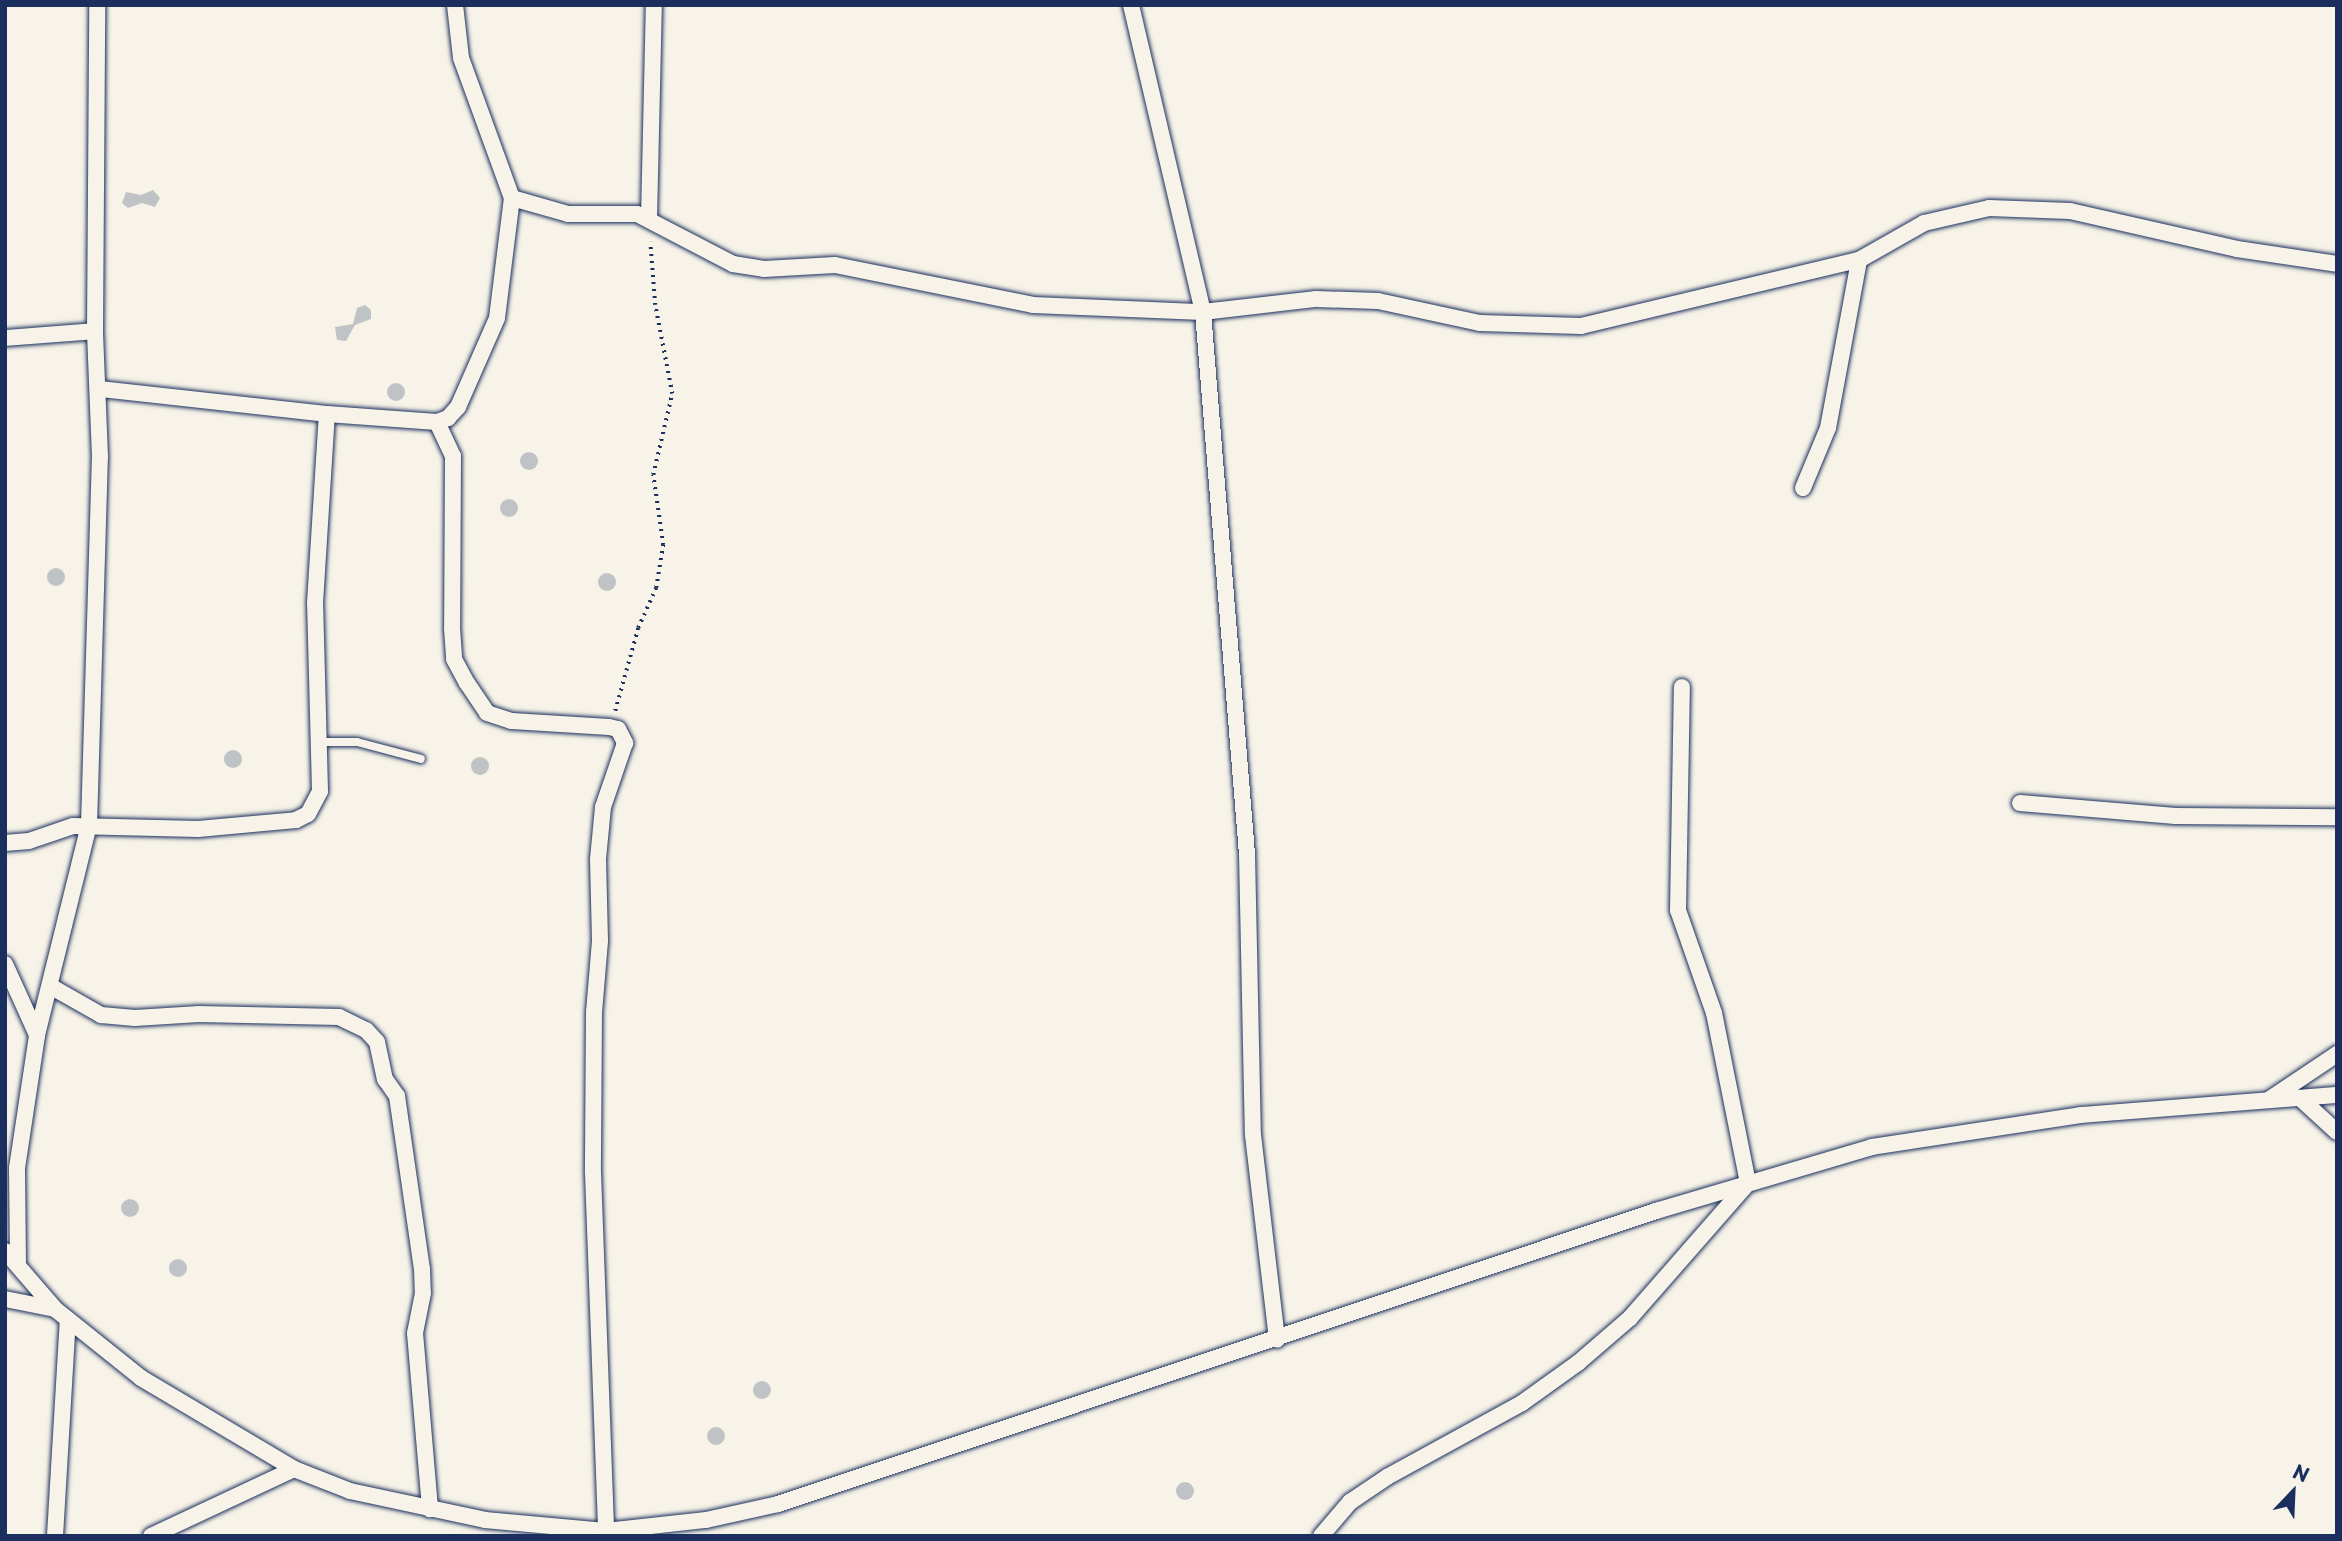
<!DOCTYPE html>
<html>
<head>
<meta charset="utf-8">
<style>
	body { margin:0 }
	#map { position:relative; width:2342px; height:1541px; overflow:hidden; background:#f7f3e8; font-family:"Playpen Sans",sans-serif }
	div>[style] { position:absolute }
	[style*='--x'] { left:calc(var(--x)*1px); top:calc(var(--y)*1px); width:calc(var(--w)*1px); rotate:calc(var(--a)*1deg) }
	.building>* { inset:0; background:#c0c3c5 }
	.round { border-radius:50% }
	.path>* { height:3.5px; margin-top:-1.75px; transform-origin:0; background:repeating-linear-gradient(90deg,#1b2f5e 0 2px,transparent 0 7px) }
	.roads { filter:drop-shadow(0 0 2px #1b2f5e) drop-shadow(0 0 2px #1b2f5e) }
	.lane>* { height:8px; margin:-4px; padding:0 4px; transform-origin:4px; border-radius:4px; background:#f7f3e8 }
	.street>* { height:16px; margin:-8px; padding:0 8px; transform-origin:8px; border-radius:8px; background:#f7f3e8 }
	span { translate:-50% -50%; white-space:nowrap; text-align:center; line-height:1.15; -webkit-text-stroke:7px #f7f3e8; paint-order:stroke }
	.frame { position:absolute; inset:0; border:7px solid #1b2f5e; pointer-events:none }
	.north { position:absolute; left:2258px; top:1457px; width:70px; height:70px; -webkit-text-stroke:5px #f7f3e8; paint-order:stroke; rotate:23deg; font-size:19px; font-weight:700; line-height:28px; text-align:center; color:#1b2f5e }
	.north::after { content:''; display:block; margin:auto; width:24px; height:32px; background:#1b2f5e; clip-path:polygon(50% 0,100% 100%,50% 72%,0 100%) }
</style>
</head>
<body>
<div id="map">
	<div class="building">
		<div style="clip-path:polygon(153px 190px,160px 198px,155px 207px,142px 203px,128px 208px,122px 203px,126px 192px,141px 195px)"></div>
		<div style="clip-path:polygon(365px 305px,371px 310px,371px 319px,355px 325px,346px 341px,337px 340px,335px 327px,353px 324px,357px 308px)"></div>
		<div class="round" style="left:387px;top:383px;width:18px;height:18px"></div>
		<div class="round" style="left:520px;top:452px;width:18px;height:18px"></div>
		<div class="round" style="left:500px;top:499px;width:18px;height:18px"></div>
		<div class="round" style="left:47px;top:568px;width:18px;height:18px"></div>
		<div class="round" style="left:598px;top:573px;width:18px;height:18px"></div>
		<div class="round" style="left:224px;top:750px;width:18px;height:18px"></div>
		<div class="round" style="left:471px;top:757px;width:18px;height:18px"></div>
		<div class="round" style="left:121px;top:1199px;width:18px;height:18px"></div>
		<div class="round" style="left:169px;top:1259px;width:18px;height:18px"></div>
		<div class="round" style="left:753px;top:1381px;width:18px;height:18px"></div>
		<div class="round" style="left:707px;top:1427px;width:18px;height:18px"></div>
		<div class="round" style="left:1176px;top:1482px;width:18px;height:18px"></div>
	</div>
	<div class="path">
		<div style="--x:615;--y:711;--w:86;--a:-74.5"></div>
		<div style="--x:638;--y:628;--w:44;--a:-65.8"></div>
		<div style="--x:656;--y:588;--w:44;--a:-80.8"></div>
		<div style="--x:663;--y:545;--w:71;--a:-98.1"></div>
		<div style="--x:653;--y:475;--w:83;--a:-76.8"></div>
		<div style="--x:672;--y:394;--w:91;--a:-100.8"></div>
		<div style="--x:655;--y:305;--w:63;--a:-94.5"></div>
	</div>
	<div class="roads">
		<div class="lane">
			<div style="--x:321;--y:742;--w:36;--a:0"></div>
			<div style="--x:357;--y:742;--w:66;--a:14.9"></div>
		</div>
		<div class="street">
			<div style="--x:455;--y:5;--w:53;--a:83.5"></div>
			<div style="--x:461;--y:58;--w:149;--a:70"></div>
			<div style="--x:512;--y:198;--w:58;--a:15.9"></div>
			<div style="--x:568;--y:214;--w:69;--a:0"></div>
			<div style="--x:637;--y:214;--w:108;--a:27.5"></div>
			<div style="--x:733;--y:264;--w:31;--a:9"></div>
			<div style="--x:764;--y:269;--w:71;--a:-3.2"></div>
			<div style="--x:835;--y:265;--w:202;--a:11.4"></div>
			<div style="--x:1033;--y:305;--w:170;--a:2.4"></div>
			<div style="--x:1203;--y:312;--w:114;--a:-6.6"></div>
			<div style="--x:1316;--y:299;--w:62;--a:1.8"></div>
			<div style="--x:1378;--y:301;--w:104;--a:12.2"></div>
			<div style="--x:1480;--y:323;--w:101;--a:1.7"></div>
			<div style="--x:1581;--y:326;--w:286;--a:-13.4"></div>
			<div style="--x:1859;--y:260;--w:75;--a:-29.6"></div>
			<div style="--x:1924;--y:223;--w:67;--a:-13"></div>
			<div style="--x:1989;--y:208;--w:81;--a:2.1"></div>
			<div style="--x:2070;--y:211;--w:171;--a:12.8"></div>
			<div style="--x:2237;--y:249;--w:101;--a:8.5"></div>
			<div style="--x:1131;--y:5;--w:315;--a:76.8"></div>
			<div style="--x:1203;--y:312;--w:544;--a:85.36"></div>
			<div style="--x:1247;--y:854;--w:281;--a:88.8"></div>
			<div style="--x:1253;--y:1135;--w:206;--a:83.3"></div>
			<div style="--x:649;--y:219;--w:214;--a:-88.7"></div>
			<div style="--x:5;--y:338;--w:90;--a:-4.4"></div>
			<div style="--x:327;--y:414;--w:110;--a:4.2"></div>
			<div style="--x:437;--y:422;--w:12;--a:-20"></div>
			<div style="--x:448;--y:418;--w:15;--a:-48"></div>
			<div style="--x:458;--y:407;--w:97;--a:-66.3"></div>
			<div style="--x:497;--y:318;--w:121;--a:-82.9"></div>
			<div style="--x:437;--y:422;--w:38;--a:65"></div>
			<div style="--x:453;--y:456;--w:172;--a:90.3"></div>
			<div style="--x:452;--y:628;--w:31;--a:86"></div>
			<div style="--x:454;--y:659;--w:27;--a:62"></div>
			<div style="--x:467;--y:683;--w:36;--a:56"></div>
			<div style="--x:487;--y:713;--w:26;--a:18"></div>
			<div style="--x:512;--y:721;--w:97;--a:3.5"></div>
			<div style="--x:609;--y:727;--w:9;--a:13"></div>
			<div style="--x:618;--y:729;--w:16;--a:63"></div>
			<div style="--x:625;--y:743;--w:68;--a:109"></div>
			<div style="--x:603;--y:807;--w:52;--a:95.5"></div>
			<div style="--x:598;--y:859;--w:82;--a:88.6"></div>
			<div style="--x:600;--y:941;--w:71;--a:94.8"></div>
			<div style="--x:594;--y:1012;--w:161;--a:90.4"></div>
			<div style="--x:593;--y:1173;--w:358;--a:87.9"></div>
			<div style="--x:1803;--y:488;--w:65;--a:-67.4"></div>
			<div style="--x:1828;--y:428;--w:171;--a:-79.5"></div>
			<div style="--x:2020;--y:803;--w:156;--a:4.8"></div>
			<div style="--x:2175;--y:816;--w:162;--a:0.4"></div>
			<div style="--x:5;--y:843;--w:24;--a:-5"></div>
			<div style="--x:29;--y:841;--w:46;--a:-18.8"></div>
			<div style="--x:73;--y:826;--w:125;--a:1.4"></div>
			<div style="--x:198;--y:829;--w:98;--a:-5.2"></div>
			<div style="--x:296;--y:820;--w:13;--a:-27"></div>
			<div style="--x:308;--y:814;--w:26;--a:-62"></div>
			<div style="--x:320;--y:791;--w:188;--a:-91.5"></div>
			<div style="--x:315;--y:603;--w:189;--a:-86.4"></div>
			<div style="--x:327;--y:414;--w:228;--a:-173.7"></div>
			<div style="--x:5;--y:964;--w:78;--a:65.7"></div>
			<div style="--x:50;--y:986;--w:59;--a:29.6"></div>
			<div style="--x:101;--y:1015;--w:34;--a:5"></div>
			<div style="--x:135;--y:1018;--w:64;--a:-3.6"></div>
			<div style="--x:199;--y:1014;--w:140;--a:1.2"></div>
			<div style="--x:339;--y:1017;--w:30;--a:26"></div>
			<div style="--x:366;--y:1030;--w:16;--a:47"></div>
			<div style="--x:377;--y:1042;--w:38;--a:78"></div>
			<div style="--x:385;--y:1079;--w:21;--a:55"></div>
			<div style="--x:397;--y:1096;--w:175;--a:81.8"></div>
			<div style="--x:422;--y:1269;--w:24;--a:88"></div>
			<div style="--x:423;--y:1293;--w:41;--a:101.3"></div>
			<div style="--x:415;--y:1333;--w:177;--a:85.1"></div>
			<div style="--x:2300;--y:1098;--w:50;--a:42.6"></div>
			<div style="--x:2270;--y:1099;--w:81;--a:-33.9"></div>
			<div style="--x:5;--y:1251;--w:77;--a:49.2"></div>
			<div style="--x:55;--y:1309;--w:110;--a:38.7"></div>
			<div style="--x:141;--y:1378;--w:178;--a:30.7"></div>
			<div style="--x:294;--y:1469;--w:60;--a:21.4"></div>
			<div style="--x:350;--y:1491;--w:138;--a:12.1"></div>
			<div style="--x:485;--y:1520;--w:121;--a:5.2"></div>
			<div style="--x:606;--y:1531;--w:101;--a:-6.3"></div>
			<div style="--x:706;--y:1520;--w:74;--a:-12.5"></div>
			<div style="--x:778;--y:1504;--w:926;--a:-18.45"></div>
			<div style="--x:1656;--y:1211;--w:225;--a:-16.5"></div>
			<div style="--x:1872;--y:1147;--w:211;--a:-8.7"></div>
			<div style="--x:2081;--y:1115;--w:257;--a:-4.5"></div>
			<div style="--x:18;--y:1265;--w:97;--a:-90.6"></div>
			<div style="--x:17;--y:1168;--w:134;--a:-81.4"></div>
			<div style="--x:37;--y:1035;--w:216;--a:-76.1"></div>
			<div style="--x:89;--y:825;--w:368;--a:-88.3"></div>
			<div style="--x:100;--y:457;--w:126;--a:-92.3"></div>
			<div style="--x:95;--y:331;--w:326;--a:-89.6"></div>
			<div style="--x:5;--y:1299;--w:51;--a:11.3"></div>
			<div style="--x:55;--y:1536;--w:216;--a:-86.6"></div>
			<div style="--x:151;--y:1536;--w:158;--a:-25.1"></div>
			<div style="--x:1321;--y:1536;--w:45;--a:-49.5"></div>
			<div style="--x:1350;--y:1502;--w:45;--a:-34"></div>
			<div style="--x:1387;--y:1477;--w:154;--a:-28.7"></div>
			<div style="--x:1522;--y:1403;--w:70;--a:-35.7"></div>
			<div style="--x:1579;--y:1362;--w:67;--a:-40.8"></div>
			<div style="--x:1630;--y:1318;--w:179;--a:-48.8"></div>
			<div style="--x:1748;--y:1183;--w:173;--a:-101.3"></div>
			<div style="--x:1714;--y:1013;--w:109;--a:-109.3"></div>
			<div style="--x:1678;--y:910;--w:223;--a:-89"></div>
		</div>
	</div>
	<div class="frame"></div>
	<div class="north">N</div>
</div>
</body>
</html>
